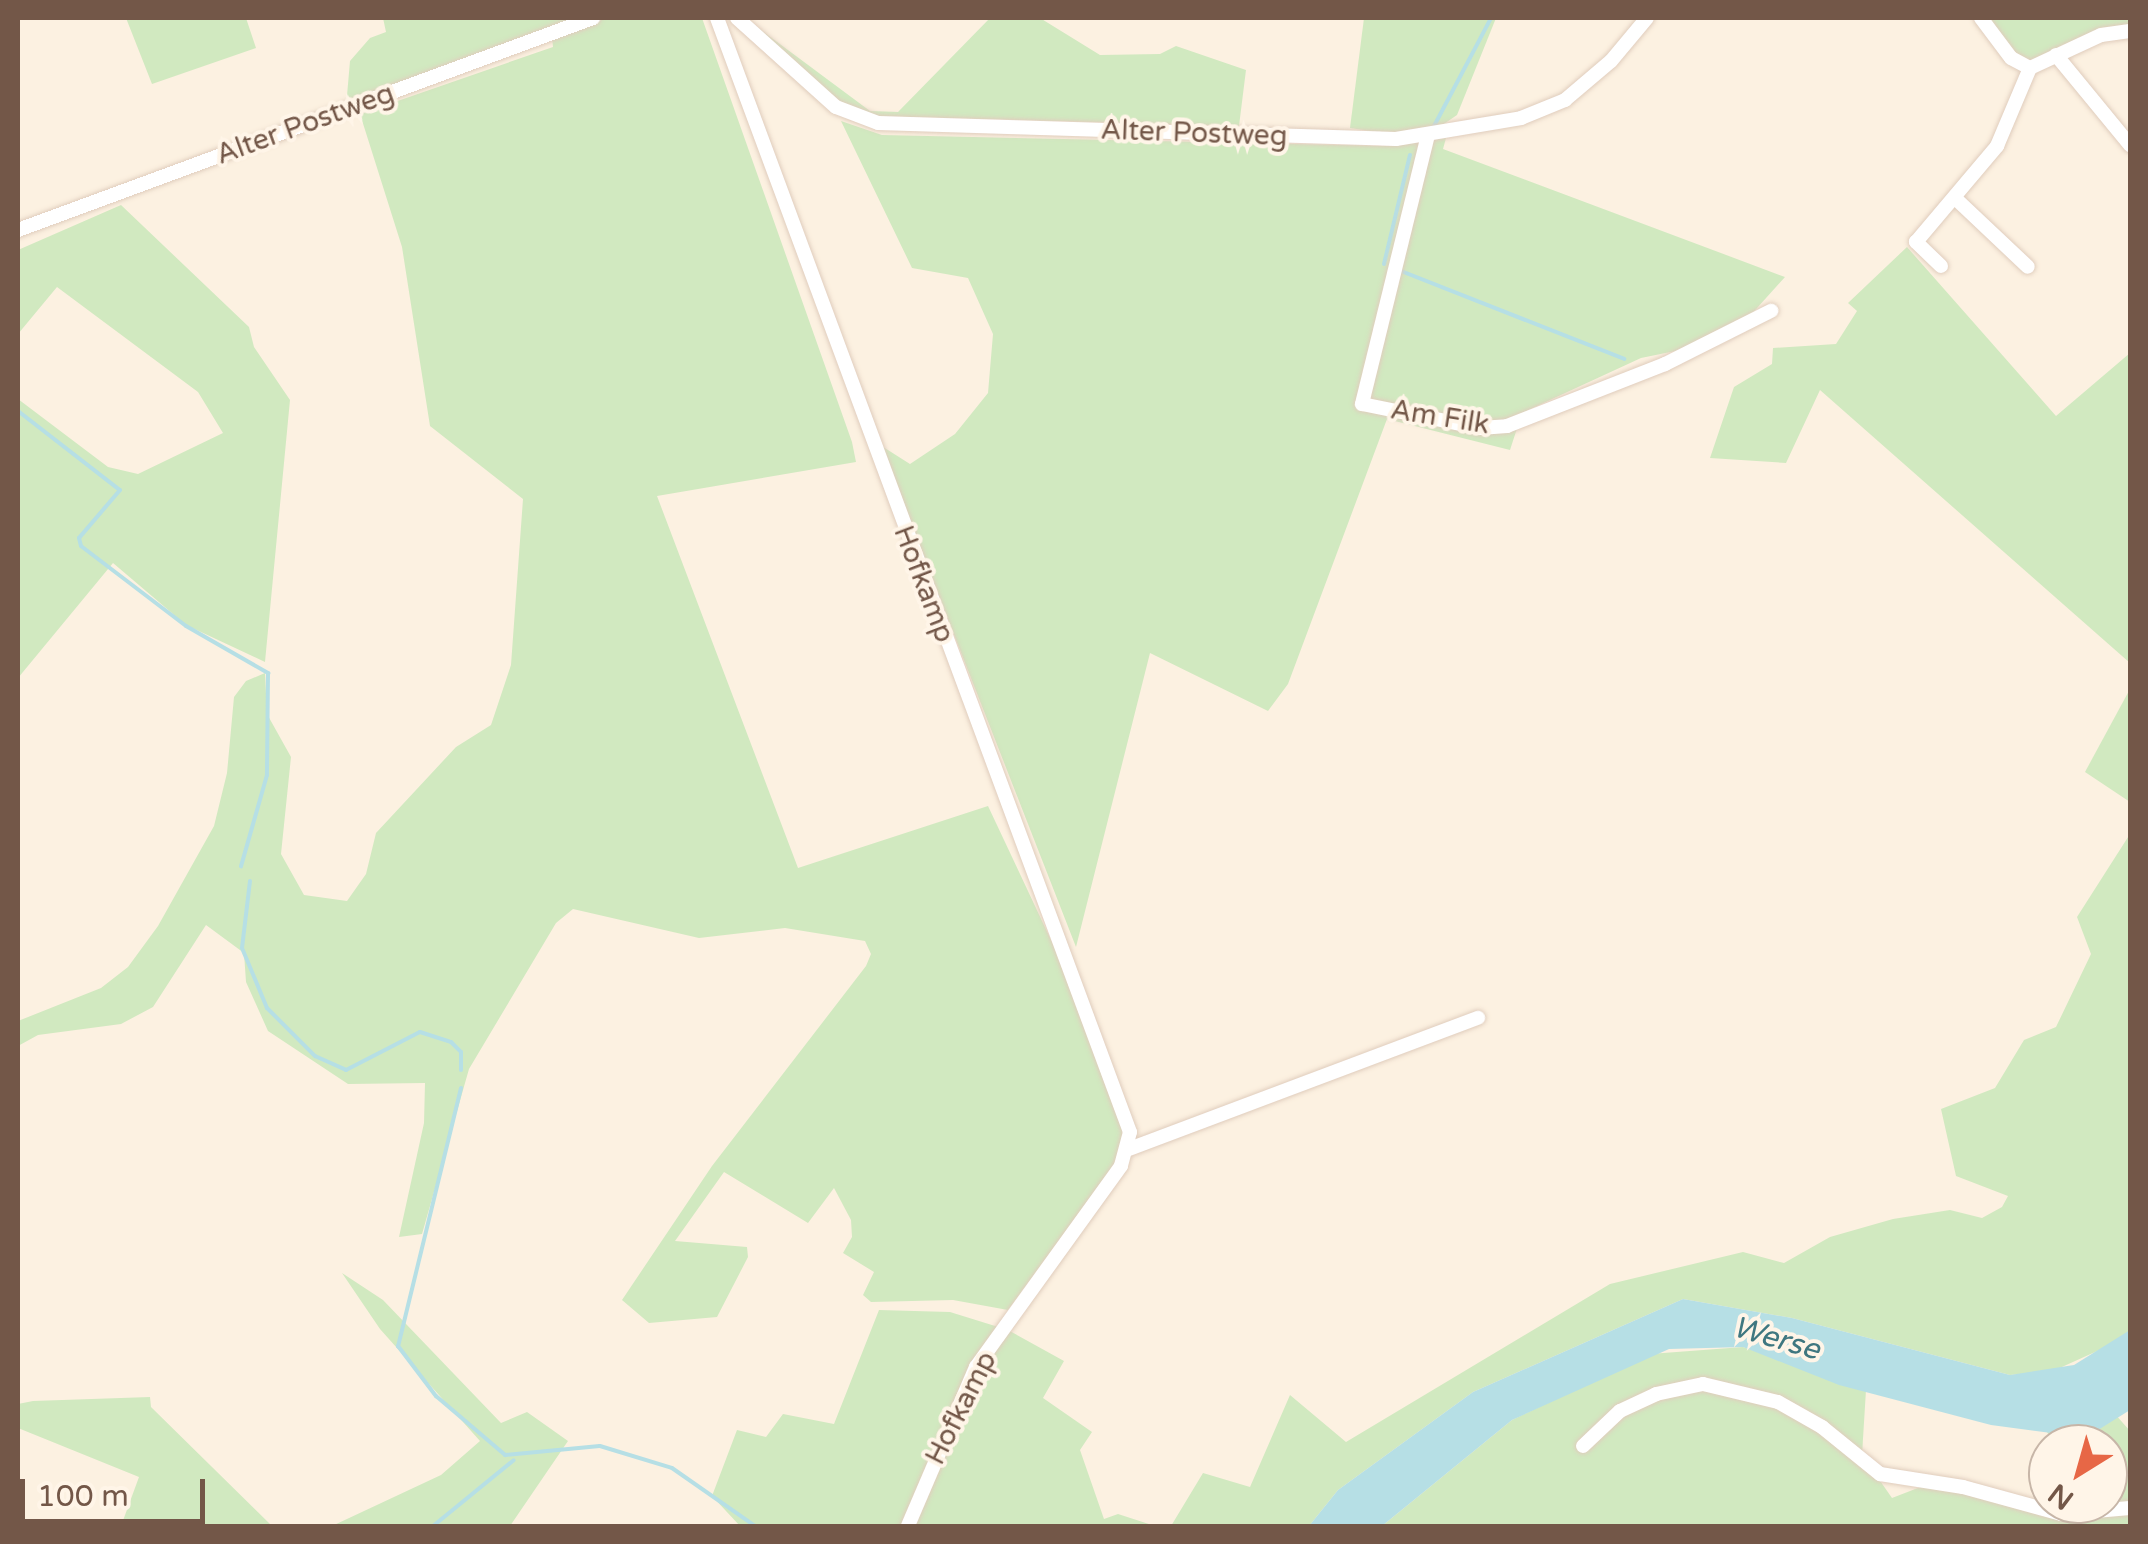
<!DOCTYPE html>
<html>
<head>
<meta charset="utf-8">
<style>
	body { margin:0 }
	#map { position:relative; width:2148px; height:1544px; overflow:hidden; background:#fcf1e1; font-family:"Varela Round",sans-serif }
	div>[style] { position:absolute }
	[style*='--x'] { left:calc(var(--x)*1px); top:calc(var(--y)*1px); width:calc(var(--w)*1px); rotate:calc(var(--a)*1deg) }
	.green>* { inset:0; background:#d1e9c0 }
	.water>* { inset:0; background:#b6dfe5 }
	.stream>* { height:4px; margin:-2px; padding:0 2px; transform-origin:2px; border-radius:2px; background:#b6dfe5 }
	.roads { filter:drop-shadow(0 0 2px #e0cdbd) drop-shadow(0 0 2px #e0cdbd) }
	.minor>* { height:14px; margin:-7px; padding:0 7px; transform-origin:7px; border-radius:7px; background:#fff }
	span { translate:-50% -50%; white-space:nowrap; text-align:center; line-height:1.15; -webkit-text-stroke:8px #fff5e8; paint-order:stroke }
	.street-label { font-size:28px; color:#735748 }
	.water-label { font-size:30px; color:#3f7780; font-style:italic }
	.frame { position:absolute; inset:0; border:20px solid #735748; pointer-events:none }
	.north { position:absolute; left:2028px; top:1424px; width:100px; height:100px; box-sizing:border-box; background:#fff5e8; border:2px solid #c7b6a8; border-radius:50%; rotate:217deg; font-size:28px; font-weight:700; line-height:40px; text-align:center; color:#735748 }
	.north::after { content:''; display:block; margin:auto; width:35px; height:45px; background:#e76746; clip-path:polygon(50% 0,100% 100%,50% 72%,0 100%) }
	.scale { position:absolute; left:20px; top:1479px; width:185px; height:45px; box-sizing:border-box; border:5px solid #735748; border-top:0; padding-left:12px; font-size:30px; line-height:35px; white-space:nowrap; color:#735748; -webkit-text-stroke:8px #fff5e8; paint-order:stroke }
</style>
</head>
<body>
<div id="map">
	<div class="green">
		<div style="clip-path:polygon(126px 18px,246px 18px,256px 48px,152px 84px)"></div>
		<div style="clip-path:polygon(383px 18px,580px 18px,346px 107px,350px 61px,370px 38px,386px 32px)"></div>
		<div style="clip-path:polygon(606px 18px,702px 18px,852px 442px,856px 462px,657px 496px,798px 868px,988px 806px,1058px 955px,1124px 1129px,1115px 1164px,1008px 1310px,953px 1300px,871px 1302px,863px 1295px,874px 1272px,843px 1253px,852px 1237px,851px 1220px,834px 1188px,808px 1223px,724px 1172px,675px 1241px,747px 1247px,748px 1257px,717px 1317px,649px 1323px,622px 1300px,712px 1166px,866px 966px,871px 954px,865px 941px,785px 928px,699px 938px,573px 909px,556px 923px,469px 1069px,422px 1234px,399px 1237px,424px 1123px,425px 1083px,348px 1084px,268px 1031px,246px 982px,244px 953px,206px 925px,153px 1007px,121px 1024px,38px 1035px,18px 1046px,18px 1021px,101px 988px,128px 967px,158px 926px,214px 826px,227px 773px,234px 697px,246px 681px,265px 673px,267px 714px,291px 757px,281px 854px,304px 895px,347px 901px,366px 874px,376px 833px,456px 747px,491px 725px,511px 665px,523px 499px,430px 426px,402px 247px,360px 114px,553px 47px,552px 37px)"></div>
		<div style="clip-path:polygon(745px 18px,870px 111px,898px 112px,990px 18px,1040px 18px,1100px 55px,1160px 54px,1176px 46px,1246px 70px,1239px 126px,874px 116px,841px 104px)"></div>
		<div style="clip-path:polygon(1364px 18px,1496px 18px,1457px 115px,1438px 128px,1397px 135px,1350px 128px)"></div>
		<div style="clip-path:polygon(1981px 18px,2130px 18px,2130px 31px,2030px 68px)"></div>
		<div style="clip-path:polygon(841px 121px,882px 135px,1390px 146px,1446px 138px,1443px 149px,1785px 277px,1748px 318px,1690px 348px,1641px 358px,1522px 413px,1510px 450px,1387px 419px,1288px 684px,1268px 711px,1150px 653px,1076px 947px,880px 445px,910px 464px,955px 434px,988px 393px,993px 334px,968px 278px,912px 268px)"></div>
		<div style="clip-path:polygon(121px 205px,249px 327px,254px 347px,290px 400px,265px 662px,186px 625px,113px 563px,18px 678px,18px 399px,108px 467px,138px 474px,223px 433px,198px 392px,57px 287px,18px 334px,18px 250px)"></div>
		<div style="clip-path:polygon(1907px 247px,2056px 416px,2130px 353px,2130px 663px,1820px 390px,1786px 463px,1710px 458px,1734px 387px,1772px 364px,1773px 348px,1836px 344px,1857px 311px,1848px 303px)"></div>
		<div style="clip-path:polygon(2130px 689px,2130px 802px,2085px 772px)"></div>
		<div style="clip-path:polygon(2130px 834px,2130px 1330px,2115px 1343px,2053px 1371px,2010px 1375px,1792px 1318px,1683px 1299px,1473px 1392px,1338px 1490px,1309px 1526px,1171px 1526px,1203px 1473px,1250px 1487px,1290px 1395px,1346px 1442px,1610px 1284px,1743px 1252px,1784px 1263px,1830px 1237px,1893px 1219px,1950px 1210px,1982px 1218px,2002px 1207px,2008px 1196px,1956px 1176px,1941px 1109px,1995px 1088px,2024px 1040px,2056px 1027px,2091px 954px,2077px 917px)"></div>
		<div style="clip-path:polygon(342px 1273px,383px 1300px,501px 1423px,527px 1412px,568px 1441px,510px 1526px,332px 1526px,441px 1475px,480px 1441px,380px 1329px)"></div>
		<div style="clip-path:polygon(879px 1310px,950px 1312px,1008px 1330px,1064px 1361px,1043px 1398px,1092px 1432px,1080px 1450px,1104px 1519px,1118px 1514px,1155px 1526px,740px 1526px,712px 1496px,737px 1430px,766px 1437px,783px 1414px,834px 1424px)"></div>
		<div style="clip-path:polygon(1743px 1347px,1866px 1390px,1862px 1455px,1892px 1498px,1923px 1486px,1958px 1490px,2061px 1520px,2069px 1504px,2108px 1504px,2108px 1444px,2054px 1444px,2047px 1432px,2098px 1430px,2115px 1414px,2130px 1431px,2130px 1526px,1382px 1526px,1512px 1420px,1650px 1354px)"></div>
		<div style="clip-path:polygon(150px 1397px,151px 1407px,272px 1526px,121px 1526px,139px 1477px,18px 1428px,18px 1404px,33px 1401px)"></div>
	</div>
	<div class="water">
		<div style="clip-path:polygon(1683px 1299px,1792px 1318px,2010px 1375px,2074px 1365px,2130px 1330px,2130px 1410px,2098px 1430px,2067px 1435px,1991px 1425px,1839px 1385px,1743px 1347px,1669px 1349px,1512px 1420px,1382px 1526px,1309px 1526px,1338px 1490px,1473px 1392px)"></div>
	</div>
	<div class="stream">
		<div style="--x:1433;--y:128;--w:124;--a:-62.2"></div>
		<div style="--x:1384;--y:264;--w:112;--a:-76.6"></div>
		<div style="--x:1401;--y:271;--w:240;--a:21.5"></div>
		<div style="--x:18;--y:411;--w:129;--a:37.8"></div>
		<div style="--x:120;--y:490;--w:63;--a:130.5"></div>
		<div style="--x:79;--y:538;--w:8;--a:76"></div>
		<div style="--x:81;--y:546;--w:132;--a:37.3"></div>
		<div style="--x:186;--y:626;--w:95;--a:29.8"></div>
		<div style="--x:268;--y:673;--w:102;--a:90.6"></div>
		<div style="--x:267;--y:775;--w:95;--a:105.9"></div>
		<div style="--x:250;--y:881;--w:67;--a:96.8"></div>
		<div style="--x:242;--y:948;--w:65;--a:67.4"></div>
		<div style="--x:267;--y:1008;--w:68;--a:45"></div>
		<div style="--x:315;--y:1056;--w:34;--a:24"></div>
		<div style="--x:346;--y:1070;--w:83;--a:-27.2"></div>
		<div style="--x:420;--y:1032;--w:33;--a:18"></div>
		<div style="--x:451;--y:1042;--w:14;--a:45"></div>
		<div style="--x:461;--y:1052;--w:18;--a:90"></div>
		<div style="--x:461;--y:1088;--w:266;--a:103.7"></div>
		<div style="--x:398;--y:1346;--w:63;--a:52.8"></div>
		<div style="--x:436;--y:1396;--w:91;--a:40.5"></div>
		<div style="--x:505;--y:1455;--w:95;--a:-5.4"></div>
		<div style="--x:600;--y:1446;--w:75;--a:17"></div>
		<div style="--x:672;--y:1468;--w:101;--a:34.9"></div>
		<div style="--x:433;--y:1526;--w:104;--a:-39.2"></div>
	</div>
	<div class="roads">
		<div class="minor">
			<div style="--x:717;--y:18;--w:1188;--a:69.66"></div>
			<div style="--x:1130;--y:1132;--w:35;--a:105"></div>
			<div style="--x:1121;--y:1166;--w:248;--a:125.8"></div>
			<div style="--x:976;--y:1367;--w:173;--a:113.2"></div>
			<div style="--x:737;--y:18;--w:133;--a:42"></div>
			<div style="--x:836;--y:107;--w:45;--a:20.9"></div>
			<div style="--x:878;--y:123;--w:518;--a:1.77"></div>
			<div style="--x:1396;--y:139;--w:127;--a:-9.5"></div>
			<div style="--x:1521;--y:118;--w:48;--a:-22.2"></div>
			<div style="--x:1565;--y:100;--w:60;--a:-40.3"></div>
			<div style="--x:1611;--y:61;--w:56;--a:-50.1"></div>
			<div style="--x:1981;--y:18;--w:50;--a:53.1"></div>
			<div style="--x:2011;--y:58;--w:21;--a:28"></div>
			<div style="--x:2030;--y:68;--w:78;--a:-24.9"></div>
			<div style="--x:2101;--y:35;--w:29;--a:-8"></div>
			<div style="--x:2056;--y:55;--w:117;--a:50.6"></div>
			<div style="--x:1428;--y:135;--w:277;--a:103.8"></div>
			<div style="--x:1362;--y:404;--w:120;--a:11.5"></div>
			<div style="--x:1480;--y:428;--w:27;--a:-4"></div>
			<div style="--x:1507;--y:426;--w:170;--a:-21.4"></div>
			<div style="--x:1665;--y:364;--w:119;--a:-26.6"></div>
			<div style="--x:1955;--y:198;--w:100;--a:43.4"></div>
			<div style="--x:18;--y:230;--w:613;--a:-20.24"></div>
			<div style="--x:1941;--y:266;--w:35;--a:-136"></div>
			<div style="--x:1916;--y:242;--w:126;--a:-49.8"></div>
			<div style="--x:1997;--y:146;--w:85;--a:-67.1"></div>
			<div style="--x:1129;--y:1149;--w:373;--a:-20.6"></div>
			<div style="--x:1583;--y:1446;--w:51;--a:-43.4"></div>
			<div style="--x:1620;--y:1411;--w:40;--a:-25"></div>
			<div style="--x:1656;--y:1394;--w:48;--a:-12"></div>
			<div style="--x:1703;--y:1384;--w:77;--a:13.5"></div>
			<div style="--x:1778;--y:1402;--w:51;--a:29.6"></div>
			<div style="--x:1822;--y:1427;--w:75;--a:39"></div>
			<div style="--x:1880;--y:1474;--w:84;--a:8.9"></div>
			<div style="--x:1963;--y:1487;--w:102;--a:15.4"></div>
			<div style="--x:2061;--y:1514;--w:69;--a:-5"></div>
		</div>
	</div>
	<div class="street-label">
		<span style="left:305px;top:124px;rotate:-20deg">Alter Postweg</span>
		<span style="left:1194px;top:133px;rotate:2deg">Alter Postweg</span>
		<span style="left:1440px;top:417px;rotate:9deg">Am Filk</span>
		<span style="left:924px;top:584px;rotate:69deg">Hofkamp</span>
		<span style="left:961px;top:1408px;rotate:-63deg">Hofkamp</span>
	</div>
	<div class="water-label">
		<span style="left:1776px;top:1339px;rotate:16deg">Werse</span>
	</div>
	<div class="frame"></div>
	<div class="north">N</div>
	<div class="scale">100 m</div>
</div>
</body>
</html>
